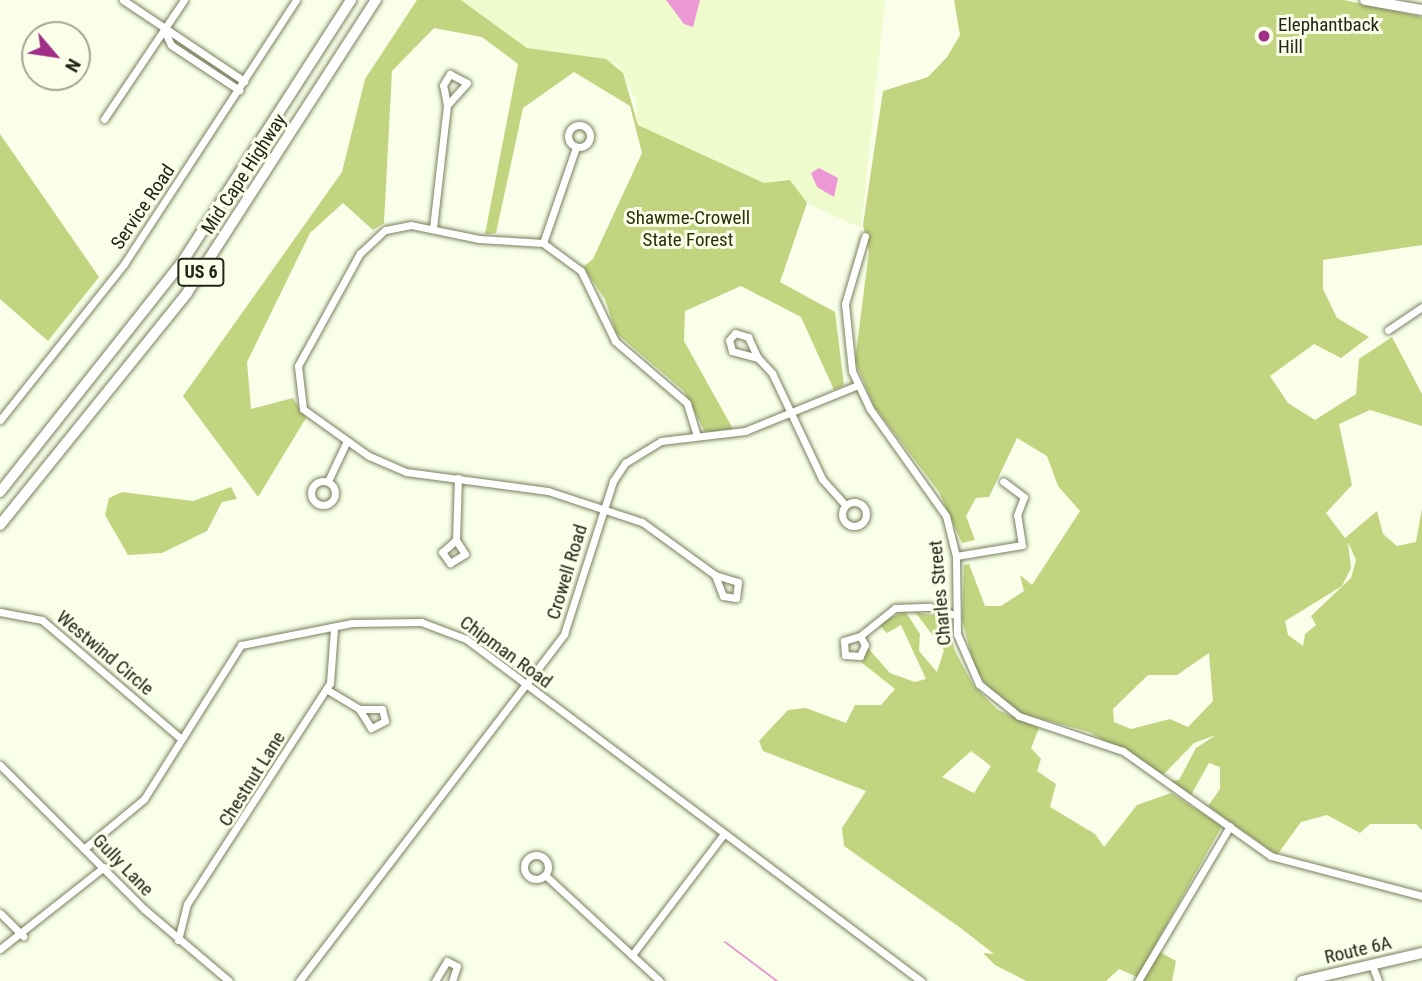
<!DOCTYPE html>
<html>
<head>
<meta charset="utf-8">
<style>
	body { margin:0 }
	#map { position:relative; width:1422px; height:981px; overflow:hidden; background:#f9ffe9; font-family:"Roboto Condensed",sans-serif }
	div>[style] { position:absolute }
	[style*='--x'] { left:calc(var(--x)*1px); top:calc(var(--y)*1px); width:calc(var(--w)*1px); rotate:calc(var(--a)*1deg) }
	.built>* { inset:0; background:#effacd }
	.green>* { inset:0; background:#c3d481 }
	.water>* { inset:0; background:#eb98d4 }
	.stream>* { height:2px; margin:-1px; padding:0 1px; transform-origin:1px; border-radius:1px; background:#eb98d4 }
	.roads { filter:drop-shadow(0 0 2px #78805e) drop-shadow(0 0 2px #78805e) }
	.minor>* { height:7px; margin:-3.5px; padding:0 3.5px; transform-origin:3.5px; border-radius:3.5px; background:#fff }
	.minor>.ring { margin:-3.5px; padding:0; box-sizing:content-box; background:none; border:7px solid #fff; border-radius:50% }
	.major>* { height:10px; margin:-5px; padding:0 5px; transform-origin:5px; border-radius:5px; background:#fff }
	.highway>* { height:10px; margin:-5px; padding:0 5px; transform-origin:5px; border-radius:5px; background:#fff }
	.dots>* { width:19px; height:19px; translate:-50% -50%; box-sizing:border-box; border:4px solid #f9ffe9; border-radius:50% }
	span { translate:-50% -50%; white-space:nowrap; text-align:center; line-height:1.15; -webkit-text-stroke:6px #f9ffe9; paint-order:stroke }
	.shield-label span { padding:2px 5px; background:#f9ffe9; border:2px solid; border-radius:5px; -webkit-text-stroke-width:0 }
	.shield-label { font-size:18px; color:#222518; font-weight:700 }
	.poi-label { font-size:19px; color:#222518 }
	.left { translate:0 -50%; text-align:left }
	.street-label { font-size:19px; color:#222518 }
	.park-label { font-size:19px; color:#293006 }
	.north { position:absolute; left:21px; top:21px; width:70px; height:70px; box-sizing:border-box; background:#f9ffe9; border:2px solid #a3a895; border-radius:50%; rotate:119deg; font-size:19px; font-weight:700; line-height:28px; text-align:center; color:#222518 }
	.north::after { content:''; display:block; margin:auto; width:24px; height:32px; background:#a12e89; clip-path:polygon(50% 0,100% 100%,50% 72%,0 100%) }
</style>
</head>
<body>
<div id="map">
	<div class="built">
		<div style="clip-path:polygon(461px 0,885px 0,861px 228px,638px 125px,636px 100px,617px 64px,528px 48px)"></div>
	</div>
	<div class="green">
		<div style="clip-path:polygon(417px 0,461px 0,527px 48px,606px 59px,623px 73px,638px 125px,764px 183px,790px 180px,807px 203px,780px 282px,835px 312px,844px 385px,834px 390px,801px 317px,741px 286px,685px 311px,684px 341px,733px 429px,705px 432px,684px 391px,616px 333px,605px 299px,583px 267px,593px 259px,642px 153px,630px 106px,574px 72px,523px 108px,496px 233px,485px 234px,518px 64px,482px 37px,434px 28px,392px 71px,384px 223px,373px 230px,343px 203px,310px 233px,247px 362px,251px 409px,293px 398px,306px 418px,258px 497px,183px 396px,342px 172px,365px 79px)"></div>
		<div style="clip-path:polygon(evenodd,954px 0,1344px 0,1422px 17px,1422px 245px,1323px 260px,1323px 289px,1337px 318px,1369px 337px,1341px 358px,1314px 344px,1270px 376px,1288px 403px,1315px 420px,1356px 394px,1359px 359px,1392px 337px,1422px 394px,1422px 426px,1370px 410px,1339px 424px,1352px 485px,1326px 513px,1345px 538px,1377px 511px,1383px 534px,1397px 546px,1416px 542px,1422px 508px,1422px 830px,1416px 824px,1370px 824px,1360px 833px,1327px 815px,1301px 822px,1277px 855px,1208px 806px,1220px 789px,1220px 767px,1209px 763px,1191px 795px,1171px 781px,1179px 780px,1196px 748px,1216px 735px,1194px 743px,1163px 775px,1089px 732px,1020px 713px,990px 692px,974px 666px,962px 619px,964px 565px,969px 564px,985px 606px,1001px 606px,1024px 591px,1020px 575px,1032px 585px,1080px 511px,1058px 486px,1047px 456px,1017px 438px,989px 497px,976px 498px,966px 516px,975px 540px,962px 543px,939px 492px,874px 406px,855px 361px,869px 251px,863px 225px,883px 91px,928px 77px,947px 57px,960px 35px,954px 0,1348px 542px,1356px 560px,1351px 578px,1311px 616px,1316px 625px,1305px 634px,1303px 646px,1288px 635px,1285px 621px,1342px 586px,1351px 568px,1348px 542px,954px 0,1209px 653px,1213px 701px,1188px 727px,1170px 719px,1131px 729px,1114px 722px,1113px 709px,1148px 675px,1177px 675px,1209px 653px)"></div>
		<div style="clip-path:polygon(0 134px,99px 277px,48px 341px,0 299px)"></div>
		<div style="clip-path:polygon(231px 487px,237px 499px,222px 502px,207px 531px,162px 553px,128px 555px,105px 515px,109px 498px,122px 492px,193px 501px)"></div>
		<div style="clip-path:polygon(evenodd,905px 611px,920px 634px,919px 651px,937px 672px,944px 650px,915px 612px,948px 618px,954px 649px,973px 685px,998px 710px,1039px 728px,1031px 748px,1041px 759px,1037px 771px,1056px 784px,1050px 807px,1095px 834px,1104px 847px,1137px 805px,1171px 793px,1222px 826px,1137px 977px,1119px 969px,1106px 981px,1026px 981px,995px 965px,983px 953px,994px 954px,962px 929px,844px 846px,842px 828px,866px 791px,763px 751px,759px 741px,788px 710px,806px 708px,846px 723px,855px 705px,881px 705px,895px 689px,861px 662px,867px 647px,890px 673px,915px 682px,926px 679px,901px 625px,887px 633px,878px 624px,905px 611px,971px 751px,991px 766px,974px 793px,942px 777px,971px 751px)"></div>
		<div style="clip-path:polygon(1156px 950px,1176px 961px,1172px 981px,1140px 981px)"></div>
	</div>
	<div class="water">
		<div style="clip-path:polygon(666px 0,700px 0,693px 27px,684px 24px)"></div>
		<div style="clip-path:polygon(819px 168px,838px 178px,834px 197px,817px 187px,811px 173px)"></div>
	</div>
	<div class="stream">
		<div style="--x:725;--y:942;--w:65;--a:36.9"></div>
	</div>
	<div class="roads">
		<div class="minor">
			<div style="--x:123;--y:0;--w:146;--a:33.8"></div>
			<div style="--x:165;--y:32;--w:14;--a:65"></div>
			<div style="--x:171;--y:45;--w:82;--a:33.5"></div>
			<div style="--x:450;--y:74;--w:19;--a:28"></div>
			<div style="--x:467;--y:83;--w:30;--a:132"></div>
			<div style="--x:447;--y:105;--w:20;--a:-101"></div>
			<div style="--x:443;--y:85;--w:13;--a:-58"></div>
			<div style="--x:104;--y:119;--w:143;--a:-56.1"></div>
			<div class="ring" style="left:568px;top:125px;width:15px;height:15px"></div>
			<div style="--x:433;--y:228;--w:124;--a:-83.5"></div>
			<div style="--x:865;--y:236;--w:71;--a:106.4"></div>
			<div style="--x:845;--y:304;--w:67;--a:84"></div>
			<div style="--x:852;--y:371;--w:42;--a:64.7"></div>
			<div style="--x:870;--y:409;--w:131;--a:54.6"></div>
			<div style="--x:946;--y:516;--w:41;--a:76"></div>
			<div style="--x:956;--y:556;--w:78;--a:89.3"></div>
			<div style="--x:957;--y:634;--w:55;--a:66.3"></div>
			<div style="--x:979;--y:684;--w:51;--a:38.7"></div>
			<div style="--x:1019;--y:716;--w:110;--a:18.6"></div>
			<div style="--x:1123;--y:751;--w:181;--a:35.4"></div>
			<div style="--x:1271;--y:856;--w:156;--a:14.8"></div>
			<div style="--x:543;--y:243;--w:102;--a:-71"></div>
			<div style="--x:1388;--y:330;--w:41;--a:-34.1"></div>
			<div style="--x:735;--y:333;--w:14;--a:17"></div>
			<div style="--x:748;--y:337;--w:23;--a:65"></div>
			<div style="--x:758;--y:358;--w:27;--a:-165"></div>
			<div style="--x:732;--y:351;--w:11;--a:-105"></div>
			<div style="--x:729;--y:340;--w:9;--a:-49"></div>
			<div style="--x:758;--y:358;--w:21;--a:47"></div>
			<div style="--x:772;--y:373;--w:117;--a:64.7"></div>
			<div style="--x:822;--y:479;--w:31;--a:48"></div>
			<div style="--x:0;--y:420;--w:199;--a:-51.5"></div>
			<div style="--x:124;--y:264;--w:315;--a:-56.9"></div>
			<div style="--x:697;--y:436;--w:34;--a:-107"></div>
			<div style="--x:687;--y:403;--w:95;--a:-139.3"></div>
			<div style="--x:615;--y:341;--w:78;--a:-115.9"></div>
			<div style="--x:581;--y:271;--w:47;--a:-143.6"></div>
			<div style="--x:543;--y:243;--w:64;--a:-176.4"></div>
			<div style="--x:479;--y:239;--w:69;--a:-168.4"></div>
			<div style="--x:411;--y:225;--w:26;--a:169"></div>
			<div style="--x:385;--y:230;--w:34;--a:137"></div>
			<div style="--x:360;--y:253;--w:129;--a:118.8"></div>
			<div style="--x:298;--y:366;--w:43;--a:83.4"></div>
			<div style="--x:303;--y:409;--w:81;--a:35.5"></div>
			<div style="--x:369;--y:456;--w:40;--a:23.4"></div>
			<div style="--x:406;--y:472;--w:143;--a:7.6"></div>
			<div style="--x:548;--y:491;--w:99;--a:18.3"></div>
			<div style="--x:642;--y:522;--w:90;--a:36"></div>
			<div style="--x:715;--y:575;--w:24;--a:17"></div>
			<div style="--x:738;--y:582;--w:16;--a:97"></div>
			<div style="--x:736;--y:598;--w:13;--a:-171"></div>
			<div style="--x:723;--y:596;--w:22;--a:-111"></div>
			<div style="--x:328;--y:481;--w:42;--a:-64.7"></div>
			<div class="ring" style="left:311px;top:481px;width:17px;height:17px"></div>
			<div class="ring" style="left:842px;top:502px;width:17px;height:17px"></div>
			<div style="--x:456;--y:540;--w:18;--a:139"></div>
			<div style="--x:442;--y:552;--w:14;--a:54"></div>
			<div style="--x:450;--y:563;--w:17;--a:-31"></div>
			<div style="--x:465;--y:554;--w:17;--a:-123"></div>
			<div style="--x:456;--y:540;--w:62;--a:-88.2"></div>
			<div style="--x:956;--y:556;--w:67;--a:-9.5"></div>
			<div style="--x:1022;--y:545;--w:30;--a:-99"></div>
			<div style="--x:1017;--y:515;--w:19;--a:-69"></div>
			<div style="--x:1024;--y:497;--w:26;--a:-143"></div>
			<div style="--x:0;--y:612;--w:43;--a:10.8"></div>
			<div style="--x:42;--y:620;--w:182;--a:40.5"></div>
			<div style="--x:860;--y:636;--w:17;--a:163"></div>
			<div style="--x:844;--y:641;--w:14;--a:86"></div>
			<div style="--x:845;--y:655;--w:15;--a:4"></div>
			<div style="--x:860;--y:656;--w:12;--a:-66"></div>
			<div style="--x:865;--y:645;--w:10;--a:-119"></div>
			<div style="--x:860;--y:636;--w:45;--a:-38.7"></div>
			<div style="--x:895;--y:608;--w:35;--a:-2"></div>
			<div style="--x:930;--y:607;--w:26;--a:18"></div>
			<div style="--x:326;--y:689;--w:39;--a:31"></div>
			<div style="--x:359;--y:709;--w:23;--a:0"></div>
			<div style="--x:382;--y:709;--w:12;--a:76"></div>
			<div style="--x:385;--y:721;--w:16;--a:153"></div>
			<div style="--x:371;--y:728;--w:22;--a:-122"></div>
			<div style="--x:0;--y:765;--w:204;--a:45"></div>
			<div style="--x:144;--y:909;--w:111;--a:40.3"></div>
			<div style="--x:86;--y:847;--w:75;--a:-39.6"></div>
			<div style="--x:144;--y:799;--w:182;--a:-57.8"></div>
			<div style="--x:241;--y:645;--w:113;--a:-11.2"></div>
			<div style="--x:352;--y:623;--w:69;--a:-0.8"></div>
			<div style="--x:421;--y:622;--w:48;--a:20.7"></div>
			<div style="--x:466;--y:639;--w:569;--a:36.93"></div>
			<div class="ring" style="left:524px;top:855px;width:17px;height:17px"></div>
			<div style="--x:545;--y:875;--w:156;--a:42.7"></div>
			<div style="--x:0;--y:913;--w:33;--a:45"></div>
			<div style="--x:178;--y:940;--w:37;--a:-76"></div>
			<div style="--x:187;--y:904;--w:263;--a:-57.1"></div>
			<div style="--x:330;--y:683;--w:55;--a:-85.8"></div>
			<div style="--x:0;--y:949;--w:132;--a:-38.3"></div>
			<div style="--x:632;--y:955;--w:151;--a:-52.8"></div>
			<div style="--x:1372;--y:965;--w:17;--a:69"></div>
			<div style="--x:299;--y:981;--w:437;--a:-52.6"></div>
			<div style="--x:564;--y:634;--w:161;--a:-72.2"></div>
			<div style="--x:613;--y:481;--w:22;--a:-56"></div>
			<div style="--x:625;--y:463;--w:42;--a:-31.4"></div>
			<div style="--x:661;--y:441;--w:85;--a:-6.8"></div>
			<div style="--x:745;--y:431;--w:122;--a:-22.2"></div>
			<div style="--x:435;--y:981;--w:23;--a:-59"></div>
			<div style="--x:447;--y:961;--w:11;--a:27"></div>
			<div style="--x:457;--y:966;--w:16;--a:108"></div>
			<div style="--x:1138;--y:981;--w:180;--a:-59.3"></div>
		</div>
		<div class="major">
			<div style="--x:1365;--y:0;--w:58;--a:10"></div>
			<div style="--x:1302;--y:981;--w:123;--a:-13.1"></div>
		</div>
		<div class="highway">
			<div style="--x:0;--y:492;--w:291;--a:-51.6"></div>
			<div style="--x:181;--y:264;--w:314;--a:-57.2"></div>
			<div style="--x:0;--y:525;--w:298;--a:-51.1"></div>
			<div style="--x:187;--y:293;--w:349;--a:-57.2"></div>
		</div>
	</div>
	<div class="dots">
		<div style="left:1264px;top:36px;background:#a12e89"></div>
	</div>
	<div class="shield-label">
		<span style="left:201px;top:272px">US 6</span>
	</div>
	<div class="poi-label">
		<span class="left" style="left:1278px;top:36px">Elephantback<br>Hill</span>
	</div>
	<div class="street-label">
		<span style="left:244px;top:174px;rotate:-57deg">Mid Cape Highway</span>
		<span style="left:143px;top:207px;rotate:-56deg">Service Road</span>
		<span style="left:567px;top:572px;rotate:-73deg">Crowell Road</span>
		<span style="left:940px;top:593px;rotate:-95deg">Charles Street</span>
		<span style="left:506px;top:652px;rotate:36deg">Chipman Road</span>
		<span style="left:105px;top:653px;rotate:40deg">Westwind Circle</span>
		<span style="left:252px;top:779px;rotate:-58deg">Chestnut Lane</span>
		<span style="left:123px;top:865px;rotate:46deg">Gully Lane</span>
		<span style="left:1358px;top:950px;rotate:-13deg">Route 6A</span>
	</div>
	<div class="park-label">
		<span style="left:688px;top:229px">Shawme-Crowell<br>State Forest</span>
	</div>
	<div class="north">N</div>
</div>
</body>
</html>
